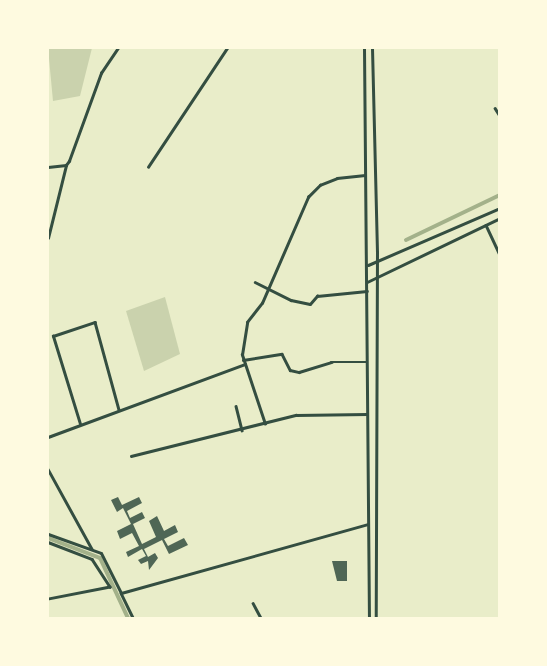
<!DOCTYPE html>
<html>
<head>
<meta charset="utf-8">
<style>
	body { margin:0 }
	#map { position:relative; width:547px; height:666px; overflow:hidden; background:#e9edc9; font-family:Rubik,sans-serif }
	div>[style] { position:absolute }
	[style*='--x'] { left:calc(var(--x)*1px); top:calc(var(--y)*1px); width:calc(var(--w)*1px); rotate:calc(var(--a)*1deg) }
	.green>* { inset:0; background:#cad2ad }
	.canal>* { height:4px; margin:-2px; padding:0 2px; transform-origin:2px; border-radius:2px; background:#a3b18a }
	.building>* { inset:0; background:#4f6655 }
	.minor>* { height:2.5px; margin:-1.25px; padding:0 1.25px; transform-origin:1.25px; border-radius:1.25px; background:#344e41 }
	.tertiary>* { height:3px; margin:-1.5px; padding:0 1.5px; transform-origin:1.5px; border-radius:1.5px; background:#344e41 }
	.secondary>* { height:3px; margin:-1.5px; padding:0 1.5px; transform-origin:1.5px; border-radius:1.5px; background:#344e41 }
	span { translate:-50% -50%; white-space:nowrap; text-align:center; line-height:1.15; -webkit-text-stroke:4px #fefae0; paint-order:stroke }
	.frame { position:absolute; inset:0; border:49px solid #fefae0; pointer-events:none }
</style>
</head>
<body>
<div id="map">
	<div class="green">
		<div style="clip-path:polygon(48px 48px,92px 48px,80px 96px,53px 101px)"></div>
		<div style="clip-path:polygon(165px 297px,180px 354px,144px 371px,126px 311px)"></div>
	</div>
	<div class="canal">
		<div style="--x:406;--y:240;--w:104;--a:-25.6"></div>
		<div style="--x:48;--y:538;--w:56;--a:21"></div>
		<div style="--x:100;--y:558;--w:66;--a:65"></div>
	</div>
	<div class="building">
		<div style="clip-path:polygon(118px 497px,122px 505px,139px 497px,142px 503px,127px 511px,130px 518px,142px 512px,145px 518px,133px 524px,142px 544px,156px 537px,149px 521px,157px 516px,164px 531px,175px 525px,178px 532px,164px 539px,168px 546px,184px 538px,188px 545px,169px 554px,162px 540px,144px 549px,148px 557px,155px 553px,158px 558px,149px 570px,148px 561px,141px 564px,138px 560px,146px 556px,142px 549px,128px 557px,126px 552px,139px 546px,132px 533px,120px 539px,117px 531px,131px 524px,123px 508px,117px 512px,111px 500px)"></div>
		<div style="clip-path:polygon(332px 561px,347px 561px,347px 581px,337px 581px)"></div>
	</div>
	<div class="minor">
		<div style="--x:495;--y:108;--w:9;--a:58"></div>
		<div style="--x:48;--y:167;--w:18;--a:-6"></div>
		<div style="--x:66;--y:165;--w:5;--a:-53"></div>
		<div style="--x:69;--y:161;--w:94;--a:-70"></div>
		<div style="--x:101;--y:73;--w:30;--a:-56"></div>
		<div style="--x:148;--y:167;--w:143;--a:-56.4"></div>
		<div style="--x:486;--y:225;--w:33;--a:65"></div>
		<div style="--x:48;--y:238;--w:75;--a:-76.1"></div>
		<div style="--x:255;--y:282;--w:40;--a:26.6"></div>
		<div style="--x:291;--y:300;--w:19;--a:12"></div>
		<div style="--x:310;--y:304;--w:11;--a:-49"></div>
		<div style="--x:317;--y:296;--w:50;--a:-5.7"></div>
		<div style="--x:243;--y:360;--w:39;--a:-9"></div>
		<div style="--x:282;--y:354;--w:18;--a:63"></div>
		<div style="--x:290;--y:370;--w:9;--a:13"></div>
		<div style="--x:299;--y:372;--w:34;--a:-17"></div>
		<div style="--x:331;--y:362;--w:36;--a:0"></div>
		<div style="--x:236;--y:406;--w:25;--a:76"></div>
		<div style="--x:80;--y:424;--w:92;--a:-107.1"></div>
		<div style="--x:53;--y:336;--w:44;--a:-18.4"></div>
		<div style="--x:95;--y:322;--w:91;--a:74.7"></div>
		<div style="--x:265;--y:424;--w:73;--a:-108.4"></div>
		<div style="--x:242;--y:355;--w:33;--a:-81"></div>
		<div style="--x:247;--y:322;--w:24;--a:-52"></div>
		<div style="--x:262;--y:303;--w:116;--a:-66.5"></div>
		<div style="--x:308;--y:197;--w:17;--a:-45"></div>
		<div style="--x:320;--y:185;--w:18;--a:-22"></div>
		<div style="--x:337;--y:178;--w:28;--a:-6"></div>
		<div style="--x:48;--y:437;--w:210;--a:-20.3"></div>
		<div style="--x:131;--y:456;--w:170;--a:-14"></div>
		<div style="--x:296;--y:415;--w:71;--a:-0.8"></div>
		<div style="--x:48;--y:469;--w:91;--a:61.2"></div>
		<div style="--x:48;--y:542;--w:47;--a:21.1"></div>
		<div style="--x:92;--y:559;--w:33;--a:57"></div>
		<div style="--x:110;--y:587;--w:63;--a:169"></div>
		<div style="--x:121;--y:593;--w:28;--a:64"></div>
		<div style="--x:253;--y:603;--w:17;--a:62"></div>
	</div>
	<div class="tertiary">
		<div style="--x:368;--y:265;--w:144;--a:-23.4"></div>
		<div style="--x:367;--y:282;--w:148;--a:-25.7"></div>
		<div style="--x:48;--y:534;--w:56;--a:19.7"></div>
		<div style="--x:101;--y:553;--w:45;--a:63.4"></div>
		<div style="--x:121;--y:593;--w:256;--a:-15.6"></div>
	</div>
	<div class="secondary">
		<div style="--x:364;--y:48;--w:570;--a:89.5"></div>
		<div style="--x:372;--y:48;--w:204;--a:88.6"></div>
		<div style="--x:377;--y:252;--w:366;--a:90.2"></div>
	</div>
	<div class="frame"></div>
</div>
</body>
</html>
